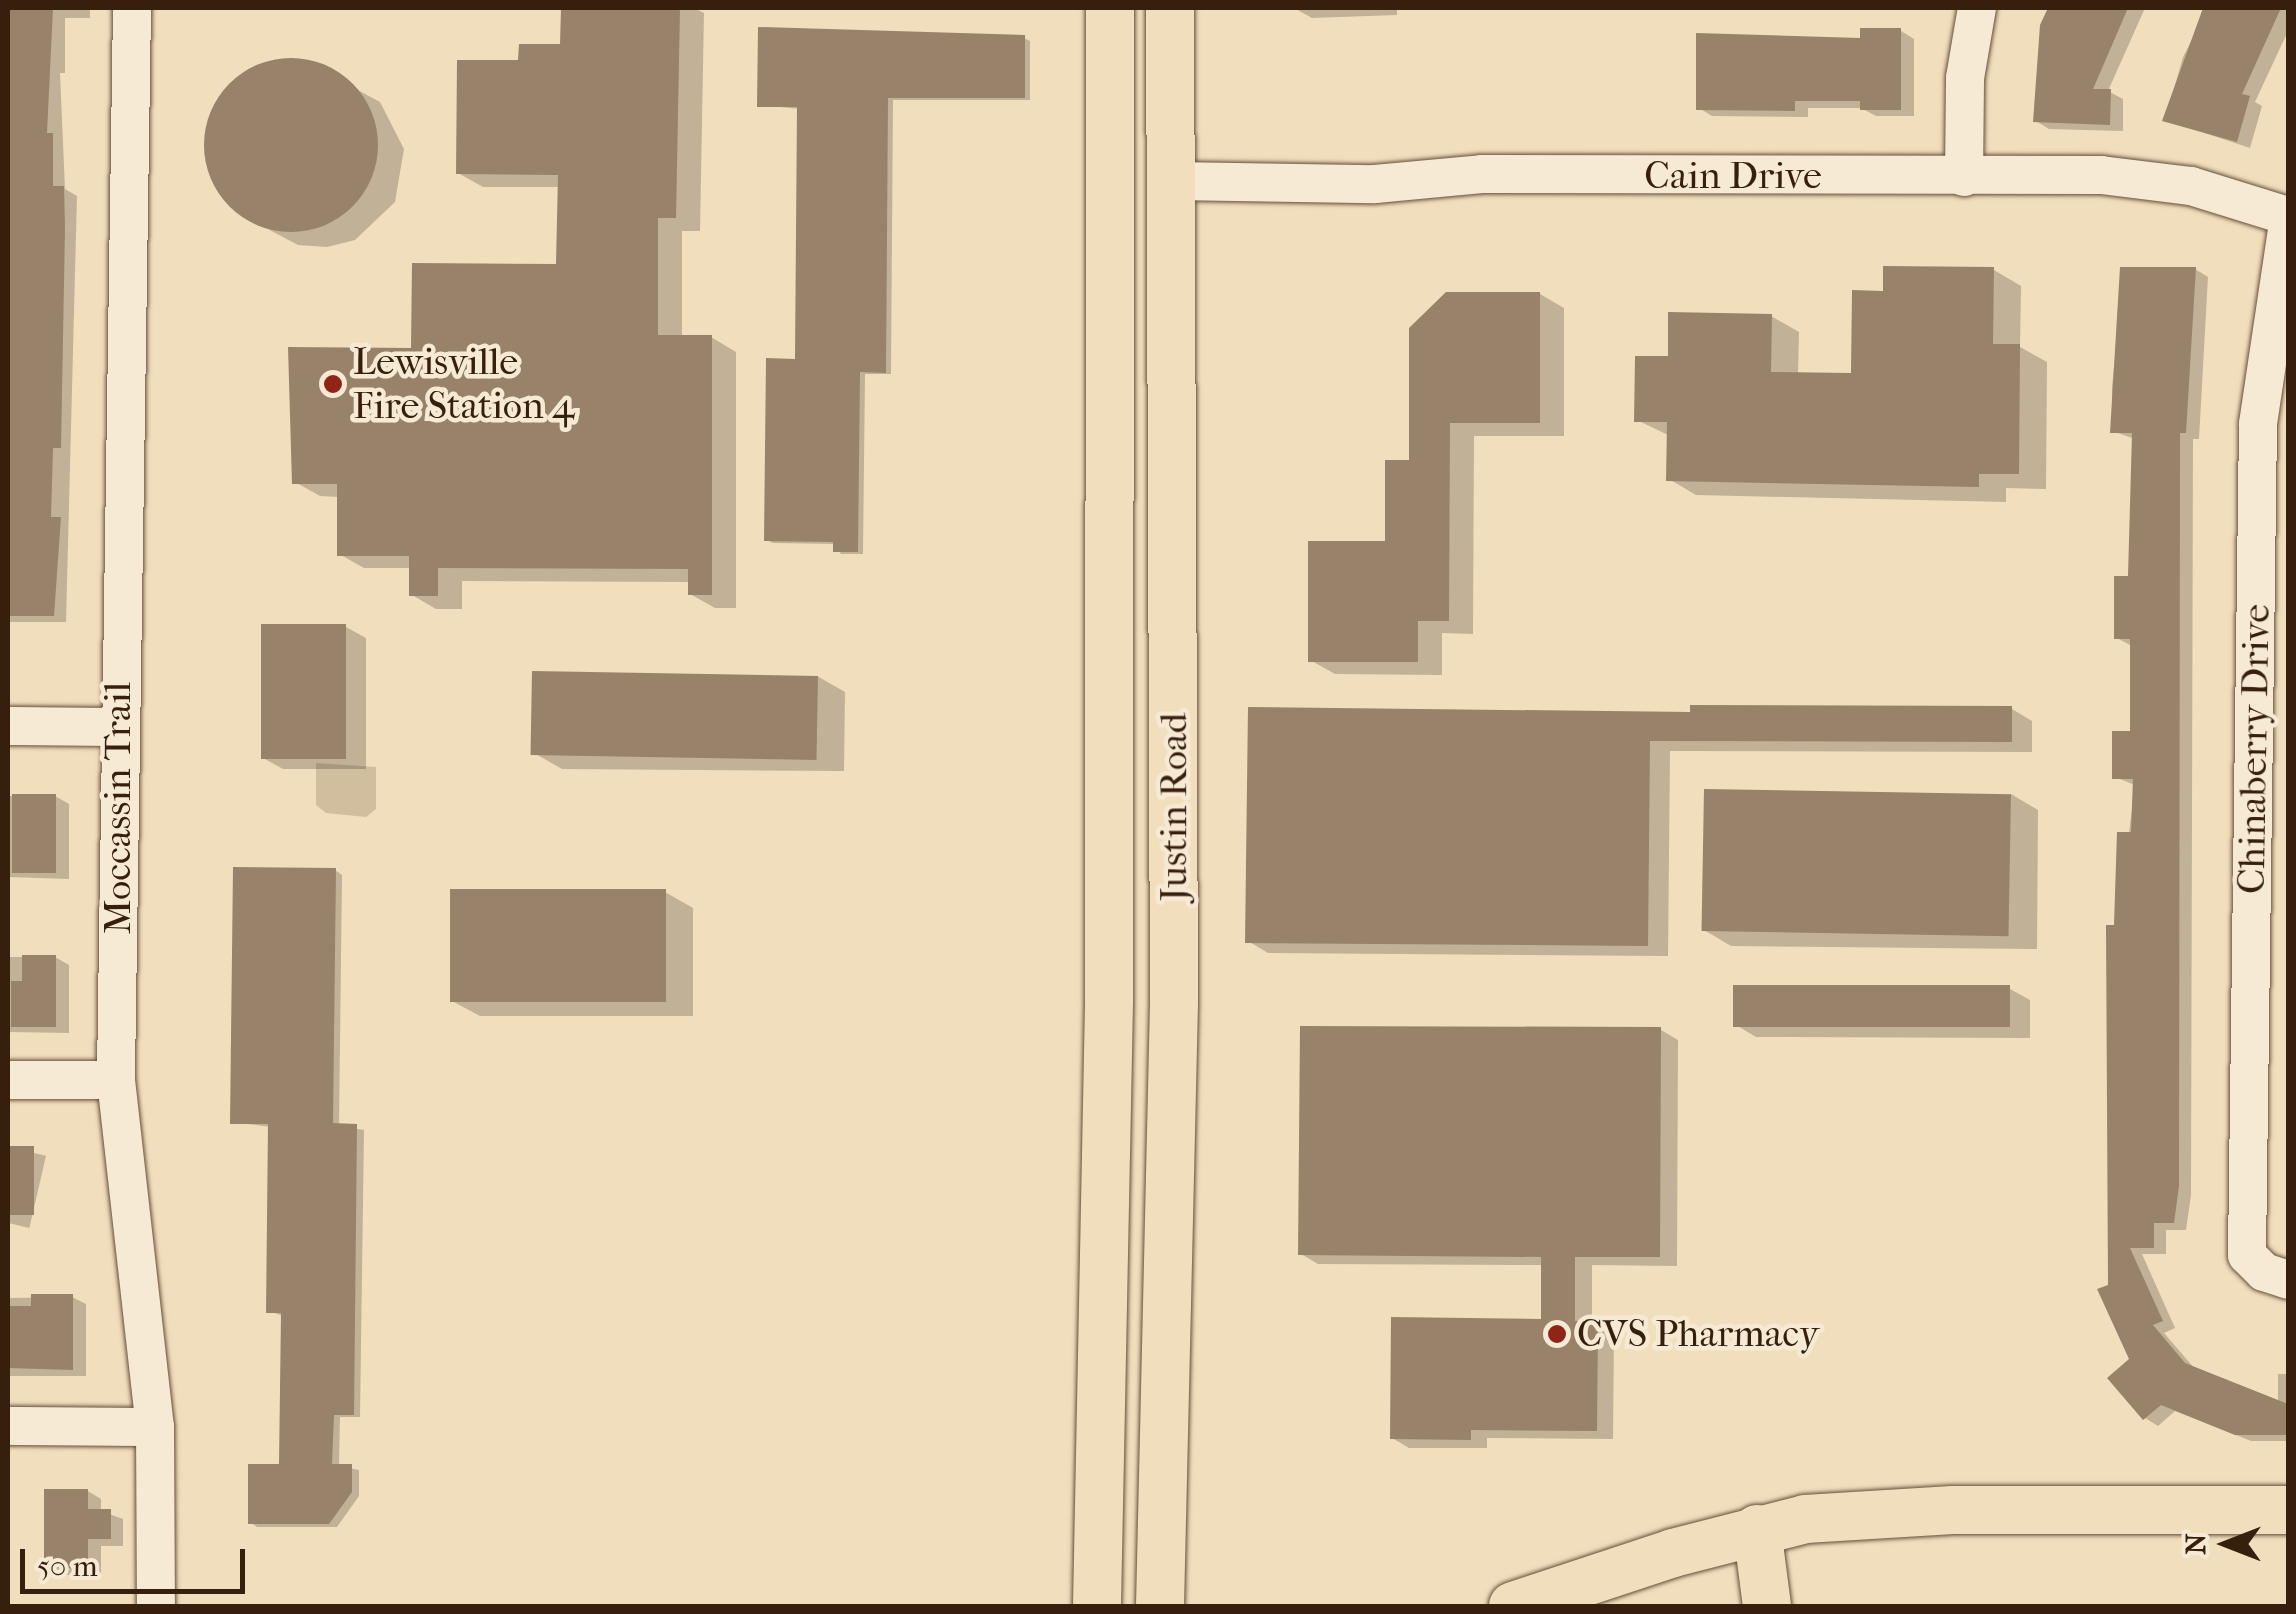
<!DOCTYPE html>
<html>
<head>
<meta charset="utf-8">
<style>
	body { margin:0 }
	#map { position:relative; width:2296px; height:1614px; overflow:hidden; background:#f1debd; font-family:"IM FELL French Canon",serif }
	div>[style] { position:absolute }
	[style*='--x'] { left:calc(var(--x)*1px); top:calc(var(--y)*1px); width:calc(var(--w)*1px); rotate:calc(var(--a)*1deg) }
	.green>* { inset:0; background:#d1be9f }
	.shadow>* { inset:0; background:#0003; transform-origin:0 0 }
	.building>* { inset:0; background:#988269; transform-origin:0 0 }
	.round { border-radius:50% }
	.roads { filter:drop-shadow(0 0 2px #664f3a) drop-shadow(0 0 2px #664f3a) }
	.minor>* { height:38px; margin:-19px; padding:0 19px; transform-origin:19px; border-radius:19px; background:#f6ead4 }
	.major>* { height:48px; margin:-24px; padding:0 24px; transform-origin:24px; border-radius:24px; background:#f1debd }
	.dots>* { width:28px; height:28px; translate:-50% -50%; box-sizing:border-box; border:5px solid #f6ead4; border-radius:50% }
	span { translate:-50% -50%; white-space:nowrap; text-align:center; line-height:1.15; -webkit-text-stroke:9px #f6ead4; paint-order:stroke }
	.street-label { font-size:38px; color:#371f0e }
	.poi-label { font-size:38px; color:#371f0e }
	.left { translate:0 -50%; text-align:left }
	.frame { position:absolute; inset:0; border:10px solid #371f0e; pointer-events:none }
	.north { position:absolute; left:2176px; top:1494px; width:100px; height:100px; -webkit-text-stroke:8px #f6ead4; paint-order:stroke; rotate:270deg; font-size:28px; font-weight:700; line-height:40px; text-align:center; color:#371f0e }
	.north::after { content:''; display:block; margin:auto; width:35px; height:45px; background:#371f0e; clip-path:polygon(50% 0,100% 100%,50% 72%,0 100%) }
	.scale { position:absolute; left:20px; top:1549px; width:225px; height:45px; box-sizing:border-box; border:5px solid #371f0e; border-top:0; padding-left:12px; font-size:30px; line-height:35px; white-space:nowrap; color:#371f0e; -webkit-text-stroke:8px #f6ead4; paint-order:stroke }
</style>
</head>
<body>
<div id="map">
	<div class="green">
		<div style="clip-path:polygon(316px 763px,376px 767px,376px 809px,366px 817px,326px 813px,316px 805px)"></div>
	</div>
	<div class="shadow">
		<div style="clip-path:polygon(8px 8px,90px 8px,90px 18px,65px 18px,65px 73px,60px 73px,65px 189px,77px 196px,66px 622px,8px 622px)"></div>
		<div style="clip-path:polygon(563px 8px,694px 8px,704px 13px,700px 231px,682px 231px,682px 337px,711px 337px,736px 352px,736px 608px,715px 608px,690px 594px,690px 582px,462px 581px,462px 609px,436px 609px,412px 595px,412px 568px,364px 568px,339px 554px,339px 497px,320px 496px,295px 482px,414px 351px,558px 267px,560px 187px,483px 187px,458px 173px,521px 62px,563px 47px)"></div>
		<div style="clip-path:polygon(1294px 8px,1397px 8px,1397px 15px,1312px 18px)"></div>
		<div style="clip-path:polygon(2050px 8px,2145px 8px,2108px 91px,2123px 99px,2123px 131px,2049px 129px,2036px 121px,2043px 25px)"></div>
		<div style="clip-path:polygon(2208px 8px,2288px 8px,2288px 31px,2255px 102px,2262px 106px,2250px 148px,2165px 120px,2183px 57px)"></div>
		<div style="clip-path:polygon(1901px 31px,1914px 39px,1914px 116px,1876px 116px,1861px 108px,1808px 108px,1808px 117px,1712px 116px,1699px 108px)"></div>
		<div style="clip-path:polygon(1024px 38px,1030px 41px,1030px 100px,893px 100px,891px 374px,865px 374px,863px 554px,841px 554px,835px 544px,773px 543px,767px 540px,798px 361px,800px 109px,760px 105px)"></div>
		<div style="clip-path:polygon(304px 61px,380px 102px,404px 149px,395px 202px,355px 240px,327px 247px,298px 245px,243px 216px,222px 196px,209px 169px,206px 140px,213px 112px,229px 87px,252px 69px)"></div>
		<div style="clip-path:polygon(2195px 269px,2208px 277px,2199px 439px,2193px 439px,2191px 1195px,2186px 1230px,2166px 1230px,2166px 1254px,2142px 1254px,2175px 1328px,2164px 1333px,2195px 1369px,2278px 1403px,2278px 1374px,2288px 1374px,2288px 1441px,2251px 1441px,2175px 1411px,2158px 1426px,2145px 1418px,2110px 1286px,2117px 928px,2135px 785px,2115px 777px,2133px 734px,2130px 645px,2117px 638px,2131px 579px,2135px 439px,2112px 431px,2112px 387px,2117px 337px)"></div>
		<div style="clip-path:polygon(1994px 270px,2021px 286px,2020px 347px,2047px 362px,2046px 489px,2006px 488px,2006px 502px,1696px 495px,1669px 479px,1670px 436px,1637px 420px,1670px 359px,1771px 316px,1799px 332px,1798px 375px,1853px 376px,1885px 293px)"></div>
		<div style="clip-path:polygon(1540px 294px,1564px 308px,1564px 436px,1474px 436px,1473px 634px,1442px 633px,1442px 675px,1335px 674px,1310px 660px,1387px 544px,1412px 462px)"></div>
		<div style="clip-path:polygon(346px 627px,366px 638px,366px 769px,283px 769px,263px 758px)"></div>
		<div style="clip-path:polygon(817px 676px,845px 692px,844px 771px,562px 769px,534px 753px)"></div>
		<div style="clip-path:polygon(2012px 709px,2032px 721px,2032px 752px,1670px 751px,1668px 956px,1268px 953px,1248px 941px,1692px 714px)"></div>
		<div style="clip-path:polygon(2011px 794px,2038px 810px,2037px 949px,1731px 946px,1704px 930px)"></div>
		<div style="clip-path:polygon(8px 796px,55px 796px,69px 804px,69px 879px,8px 877px)"></div>
		<div style="clip-path:polygon(335px 870px,342px 875px,339px 1126px,364px 1130px,360px 1417px,340px 1417px,339px 1466px,359px 1470px,359px 1496px,337px 1527px,257px 1527px,250px 1522px,282px 1466px,283px 1316px,269px 1311px,271px 1127px,232px 1122px)"></div>
		<div style="clip-path:polygon(665px 892px,693px 908px,693px 1016px,480px 1016px,452px 1001px)"></div>
		<div style="clip-path:polygon(8px 957px,55px 957px,69px 965px,69px 1033px,8px 1032px)"></div>
		<div style="clip-path:polygon(2010px 989px,2030px 1000px,2030px 1038px,1756px 1037px,1736px 1025px)"></div>
		<div style="clip-path:polygon(1661px 1030px,1678px 1040px,1677px 1266px,1592px 1265px,1592px 1323px,1614px 1333px,1613px 1439px,1487px 1438px,1487px 1448px,1409px 1448px,1392px 1438px,1543px 1321px,1543px 1265px,1318px 1264px,1301px 1254px)"></div>
		<div style="left:8px;top:1147px;width:39px;height:74px;rotate:13deg"></div>
		<div style="clip-path:polygon(72px 1297px,86px 1304px,86px 1376px,8px 1376px,8px 1298px)"></div>
		<div style="clip-path:polygon(88px 1491px,101px 1499px,101px 1511px,123px 1519px,123px 1546px,101px 1546px,101px 1575px,59px 1575px,46px 1567px)"></div>
	</div>
	<div class="building">
		<div style="clip-path:polygon(8px 8px,53px 8px,47px 133px,53px 133px,53px 186px,64px 186px,65px 228px,61px 448px,53px 448px,51px 517px,61px 517px,54px 616px,8px 616px)"></div>
		<div style="clip-path:polygon(561px 8px,680px 8px,676px 218px,658px 218px,658px 335px,712px 335px,712px 595px,688px 595px,688px 569px,438px 568px,438px 596px,409px 596px,409px 556px,337px 556px,337px 484px,292px 484px,288px 347px,411px 348px,412px 263px,556px 264px,558px 175px,456px 174px,457px 60px,518px 60px,519px 44px,560px 44px)"></div>
		<div style="clip-path:polygon(2048px 8px,2128px 8px,2093px 89px,2111px 89px,2110px 125px,2033px 122px,2040px 25px)"></div>
		<div style="clip-path:polygon(2203px 8px,2281px 8px,2242px 94px,2250px 96px,2237px 142px,2162px 121px)"></div>
		<div style="clip-path:polygon(758px 27px,1025px 35px,1025px 98px,888px 98px,886px 373px,860px 372px,858px 552px,833px 552px,833px 542px,764px 541px,766px 358px,795px 359px,797px 107px,757px 107px)"></div>
		<div style="clip-path:polygon(1860px 28px,1901px 28px,1901px 110px,1860px 110px,1860px 101px,1795px 101px,1795px 111px,1696px 110px,1696px 33px,1860px 38px)"></div>
		<div class="round" style="left:204px;top:58px;width:174px;height:174px"></div>
		<div style="clip-path:polygon(1883px 266px,1994px 267px,1993px 344px,2020px 344px,2019px 474px,1979px 474px,1979px 487px,1666px 481px,1667px 422px,1634px 422px,1635px 356px,1668px 356px,1668px 312px,1772px 314px,1771px 372px,1851px 373px,1852px 290px,1883px 291px)"></div>
		<div style="clip-path:polygon(2120px 267px,2196px 267px,2186px 433px,2180px 433px,2179px 1186px,2174px 1223px,2154px 1223px,2154px 1248px,2130px 1248px,2163px 1321px,2153px 1325px,2185px 1363px,2288px 1404px,2288px 1435px,2235px 1435px,2161px 1405px,2143px 1420px,2107px 1378px,2129px 1359px,2097px 1289px,2108px 1285px,2106px 925px,2114px 925px,2117px 832px,2131px 832px,2133px 779px,2112px 779px,2112px 731px,2130px 731px,2130px 639px,2114px 639px,2114px 576px,2128px 576px,2132px 433px,2110px 433px)"></div>
		<div style="clip-path:polygon(1446px 292px,1540px 292px,1540px 423px,1450px 423px,1449px 621px,1418px 621px,1418px 662px,1308px 662px,1308px 541px,1385px 541px,1385px 460px,1409px 460px,1409px 328px)"></div>
		<div style="left:261px;top:624px;width:85px;height:135px"></div>
		<div style="left:532px;top:671px;width:286px;height:84px;rotate:1deg"></div>
		<div style="clip-path:polygon(1690px 705px,2012px 706px,2012px 742px,1650px 741px,1648px 946px,1245px 943px,1248px 707px,1690px 712px)"></div>
		<div style="left:1704px;top:789px;width:307px;height:142px;rotate:1deg"></div>
		<div style="left:12px;top:794px;width:44px;height:79px"></div>
		<div style="clip-path:polygon(233px 867px,336px 868px,333px 1123px,357px 1124px,354px 1415px,334px 1415px,332px 1464px,352px 1464px,352px 1492px,329px 1524px,248px 1524px,248px 1464px,279px 1464px,281px 1313px,266px 1313px,268px 1124px,230px 1124px)"></div>
		<div style="left:450px;top:889px;width:216px;height:113px"></div>
		<div style="clip-path:polygon(22px 955px,56px 955px,56px 1027px,11px 1027px,11px 981px,22px 981px)"></div>
		<div style="left:1733px;top:985px;width:277px;height:42px"></div>
		<div style="clip-path:polygon(1300px 1026px,1661px 1027px,1660px 1257px,1575px 1257px,1575px 1321px,1598px 1321px,1597px 1431px,1471px 1430px,1471px 1440px,1390px 1439px,1391px 1317px,1541px 1319px,1541px 1257px,1298px 1255px)"></div>
		<div style="left:8px;top:1146px;width:26px;height:69px"></div>
		<div style="clip-path:polygon(31px 1294px,73px 1294px,73px 1370px,8px 1368px,8px 1306px,31px 1306px)"></div>
		<div style="clip-path:polygon(44px 1489px,88px 1489px,88px 1509px,111px 1509px,111px 1539px,88px 1539px,88px 1568px,44px 1568px)"></div>
	</div>
	<div class="roads">
		<div class="minor">
			<div style="--x:132;--y:8;--w:1072;--a:90.86"></div>
			<div style="--x:116;--y:1080;--w:349;--a:83.6"></div>
			<div style="--x:155;--y:1427;--w:179;--a:89.7"></div>
			<div style="--x:1964;--y:177;--w:99;--a:-89.4"></div>
			<div style="--x:1965;--y:78;--w:71;--a:-80.3"></div>
			<div style="--x:1173;--y:181;--w:202;--a:0.9"></div>
			<div style="--x:1375;--y:184;--w:107;--a:-5.3"></div>
			<div style="--x:1482;--y:174;--w:619;--a:0.09"></div>
			<div style="--x:2101;--y:175;--w:91;--a:7"></div>
			<div style="--x:2191;--y:186;--w:102;--a:17.2"></div>
			<div style="--x:2288;--y:223;--w:203;--a:98.5"></div>
			<div style="--x:2258;--y:424;--w:831;--a:90.76"></div>
			<div style="--x:2247;--y:1255;--w:24;--a:45"></div>
			<div style="--x:2264;--y:1272;--w:25;--a:18"></div>
			<div style="--x:8;--y:726;--w:110;--a:0.5"></div>
			<div style="--x:8;--y:1080;--w:108;--a:0"></div>
			<div style="--x:8;--y:1426;--w:147;--a:0.4"></div>
		</div>
		<div class="major">
			<div style="--x:1757;--y:1529;--w:78;--a:82.6"></div>
			<div style="--x:1097;--y:1606;--w:605;--a:-88.86"></div>
			<div style="--x:1109;--y:1001;--w:993;--a:-89.94"></div>
			<div style="--x:1160;--y:1606;--w:603;--a:-88.67"></div>
			<div style="--x:1174;--y:1003;--w:995;--a:-90.23"></div>
			<div style="--x:1513;--y:1606;--w:169;--a:-18.3"></div>
			<div style="--x:1673;--y:1553;--w:136;--a:-14.4"></div>
			<div style="--x:1805;--y:1519;--w:148;--a:-3.5"></div>
			<div style="--x:1953;--y:1510;--w:335;--a:0"></div>
		</div>
	</div>
	<div class="dots">
		<div style="left:333px;top:384px;background:#8f2418"></div>
		<div style="left:1557px;top:1334px;background:#8f2418"></div>
	</div>
	<div class="street-label">
		<span style="left:1733px;top:176px">Cain Drive</span>
		<span style="left:2254px;top:749px;rotate:-89deg">Chinaberry Drive</span>
		<span style="left:1174px;top:807px;rotate:-90deg">Justin Road</span>
		<span style="left:118px;top:808px;rotate:-90deg">Moccassin Trail</span>
	</div>
	<div class="poi-label">
		<span class="left" style="left:353px;top:384px">Lewisville<br>Fire Station 4</span>
		<span class="left" style="left:1577px;top:1334px">CVS Pharmacy</span>
	</div>
	<div class="frame"></div>
	<div class="north">N</div>
	<div class="scale">50 m</div>
</div>
</body>
</html>
